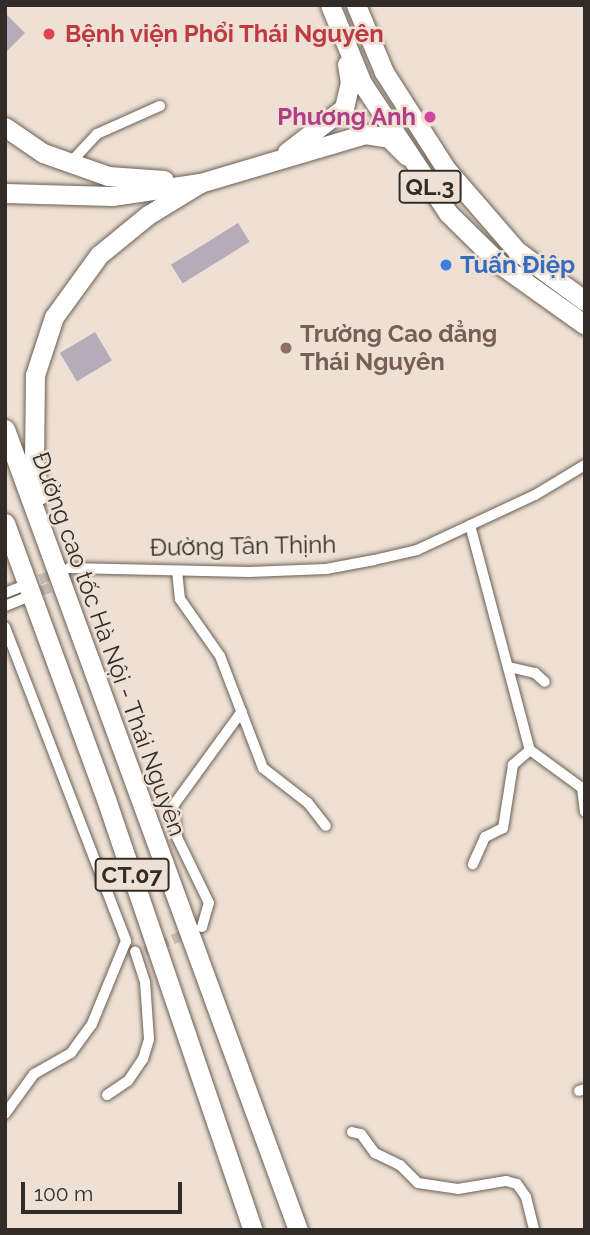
<!DOCTYPE html>
<html>
<head>
<meta charset="utf-8">
<style>
	body { margin:0 }
	#map { position:relative; width:590px; height:1235px; overflow:hidden; background:#eee0d4; font-family:Raleway,sans-serif }
	div>[style] { position:absolute }
	[style*='--x'] { left:calc(var(--x)*1px); top:calc(var(--y)*1px); width:calc(var(--w)*1px); rotate:calc(var(--a)*1deg) }
	.building>* { inset:0; background:#b6abb8; transform-origin:0 0 }
	.street-tunnel>* { height:10px; margin-top:-5px; transform-origin:0; background:repeating-linear-gradient(90deg,#c8bcb1 0 10px,transparent 0 15px) }
	.roads { filter:drop-shadow(0 0 2px #6b5f55) drop-shadow(0 0 2px #6b5f55) }
	.street>* { height:10px; margin:-5px; padding:0 5px; transform-origin:5px; border-radius:5px; background:#fff }
	.highway>* { height:19px; margin:-9.5px; padding:0 9.5px; transform-origin:9.5px; border-radius:9.5px; background:#fff }
	.dots>* { width:19px; height:19px; translate:-50% -50%; box-sizing:border-box; border:4px solid #eee0d4; border-radius:50% }
	span { translate:-50% -50%; white-space:nowrap; text-align:center; line-height:1.15; -webkit-text-stroke:5px #eee0d4; paint-order:stroke }
	.shield-label span { padding:2px 5px; background:#eee0d4; border:2px solid; border-radius:5px; -webkit-text-stroke-width:0 }
	.shield-label { font-size:23px; color:#312c27; font-weight:700 }
	.health-label { font-size:24px; color:#be3a42; font-weight:700 }
	.left { translate:0 -50%; text-align:left }
	.hotel-label { font-size:24px; color:#b23c85; font-weight:700 }
	.right { translate:-100% -50%; text-align:right }
	.shop-label { font-size:24px; color:#366cbe; font-weight:700 }
	.education-label { font-size:24px; color:#785e54; font-weight:700 }
	.street-label { font-size:24px; color:#312c27 }
	.frame { position:absolute; inset:0; border:7px solid #312c27; pointer-events:none }
	.scale { position:absolute; left:21px; top:1182px; width:161px; height:32px; box-sizing:border-box; border:4px solid #312c27; border-top:0; padding-left:9px; font-size:21px; line-height:24px; white-space:nowrap; color:#312c27; -webkit-text-stroke:5px #eee0d4; paint-order:stroke }
</style>
</head>
<body>
<div id="map">
	<div class="building">
		<div style="clip-path:polygon(5px 13px,25px 33px,5px 53px)"></div>
		<div style="left:238px;top:223px;width:22px;height:79px;rotate:58deg"></div>
		<div style="left:95px;top:332px;width:33px;height:41px;rotate:59deg"></div>
	</div>
	<div class="street-tunnel">
		<div style="--x:26;--y:585;--w:36;--a:-21"></div>
		<div style="--x:27;--y:597;--w:50;--a:-22.4"></div>
		<div style="--x:145;--y:951;--w:50;--a:-22.4"></div>
	</div>
	<div class="roads">
		<div class="street">
			<div style="--x:70;--y:163;--w:40;--a:-47"></div>
			<div style="--x:97;--y:134;--w:69;--a:-24"></div>
			<div style="--x:470;--y:525;--w:233;--a:75.1"></div>
			<div style="--x:530;--y:750;--w:23;--a:139"></div>
			<div style="--x:513;--y:765;--w:64;--a:99"></div>
			<div style="--x:503;--y:828;--w:20;--a:153"></div>
			<div style="--x:485;--y:837;--w:30;--a:114"></div>
			<div style="--x:69;--y:568;--w:180;--a:1.3"></div>
			<div style="--x:249;--y:572;--w:77;--a:-2.2"></div>
			<div style="--x:326;--y:569;--w:49;--a:-10.6"></div>
			<div style="--x:374;--y:560;--w:44;--a:-13.1"></div>
			<div style="--x:417;--y:550;--w:130;--a:-25"></div>
			<div style="--x:535;--y:495;--w:58;--a:-31"></div>
			<div style="--x:177;--y:571;--w:28;--a:84"></div>
			<div style="--x:180;--y:599;--w:70;--a:54.9"></div>
			<div style="--x:220;--y:656;--w:120;--a:69"></div>
			<div style="--x:263;--y:768;--w:57;--a:37.9"></div>
			<div style="--x:308;--y:803;--w:29;--a:52"></div>
			<div style="--x:5;--y:593;--w:17;--a:-21"></div>
			<div style="--x:5;--y:606;--w:22;--a:-22"></div>
			<div style="--x:5;--y:627;--w:337;--a:68.9"></div>
			<div style="--x:126;--y:941;--w:90;--a:112.3"></div>
			<div style="--x:92;--y:1024;--w:36;--a:126"></div>
			<div style="--x:71;--y:1053;--w:43;--a:150.4"></div>
			<div style="--x:34;--y:1074;--w:49;--a:125.9"></div>
			<div style="--x:509;--y:667;--w:27;--a:13"></div>
			<div style="--x:535;--y:673;--w:13;--a:42"></div>
			<div style="--x:530;--y:750;--w:64;--a:36.2"></div>
			<div style="--x:582;--y:788;--w:24;--a:83"></div>
			<div style="--x:202;--y:927;--w:25;--a:-74"></div>
			<div style="--x:209;--y:903;--w:73;--a:-115.9"></div>
			<div style="--x:177;--y:837;--w:31;--a:-97"></div>
			<div style="--x:173;--y:806;--w:117;--a:-54"></div>
			<div style="--x:579;--y:1091;--w:6;--a:-18"></div>
			<div style="--x:107;--y:1095;--w:25;--a:-34"></div>
			<div style="--x:128;--y:1081;--w:27;--a:-56"></div>
			<div style="--x:143;--y:1059;--w:21;--a:-73"></div>
			<div style="--x:149;--y:1039;--w:57;--a:-94"></div>
			<div style="--x:145;--y:982;--w:32;--a:-108"></div>
			<div style="--x:352;--y:1132;--w:9;--a:13"></div>
			<div style="--x:361;--y:1134;--w:24;--a:54"></div>
			<div style="--x:375;--y:1153;--w:28;--a:26"></div>
			<div style="--x:400;--y:1165;--w:25;--a:45"></div>
			<div style="--x:418;--y:1183;--w:40;--a:8.5"></div>
			<div style="--x:458;--y:1189;--w:49;--a:-9.5"></div>
			<div style="--x:506;--y:1181;--w:11;--a:15"></div>
			<div style="--x:517;--y:1184;--w:16;--a:55"></div>
			<div style="--x:526;--y:1197;--w:34;--a:76"></div>
		</div>
		<div class="highway">
			<div style="--x:330;--y:5;--w:84;--a:67.7"></div>
			<div style="--x:362;--y:83;--w:156;--a:56.5"></div>
			<div style="--x:448;--y:213;--w:74;--a:44.5"></div>
			<div style="--x:501;--y:265;--w:103;--a:35.5"></div>
			<div style="--x:356;--y:5;--w:73;--a:67.3"></div>
			<div style="--x:384;--y:72;--w:115;--a:57.4"></div>
			<div style="--x:446;--y:169;--w:108;--a:49.1"></div>
			<div style="--x:517;--y:251;--w:84;--a:36.3"></div>
			<div style="--x:5;--y:127;--w:46;--a:34.4"></div>
			<div style="--x:43;--y:153;--w:69;--a:19.5"></div>
			<div style="--x:108;--y:176;--w:56;--a:4.1"></div>
			<div style="--x:287;--y:152;--w:72;--a:-37.7"></div>
			<div style="--x:344;--y:108;--w:26;--a:-77"></div>
			<div style="--x:350;--y:83;--w:19;--a:-99"></div>
			<div style="--x:5;--y:193;--w:107;--a:1.6"></div>
			<div style="--x:112;--y:196;--w:89;--a:-8.4"></div>
			<div style="--x:200;--y:183;--w:172;--a:-16.5"></div>
			<div style="--x:365;--y:134;--w:24;--a:9"></div>
			<div style="--x:389;--y:138;--w:25;--a:45"></div>
			<div style="--x:5;--y:429;--w:853;--a:69.91"></div>
			<div style="--x:41;--y:494;--w:28;--a:-105"></div>
			<div style="--x:34;--y:467;--w:92;--a:-89.4"></div>
			<div style="--x:35;--y:375;--w:61;--a:-71.9"></div>
			<div style="--x:54;--y:317;--w:77;--a:-54"></div>
			<div style="--x:99;--y:255;--w:63;--a:-39.2"></div>
			<div style="--x:148;--y:215;--w:61;--a:-31.6"></div>
			<div style="--x:5;--y:523;--w:294;--a:69.9"></div>
			<div style="--x:106;--y:799;--w:455;--a:71.2"></div>
		</div>
	</div>
	<div class="dots">
		<div style="left:49px;top:34px;background:#e0444e"></div>
		<div style="left:430px;top:117px;background:#d1479c"></div>
		<div style="left:446px;top:265px;background:#3f7fe0"></div>
		<div style="left:286px;top:348px;background:#8d6e63"></div>
	</div>
	<div class="shield-label">
		<span style="left:430px;top:187px">QL.3</span>
		<span style="left:132px;top:875px">CT.07</span>
	</div>
	<div class="health-label">
		<span class="left" style="left:65px;top:34px">Bệnh viện Phổi Thái Nguyên</span>
	</div>
	<div class="hotel-label">
		<span class="right" style="left:416px;top:117px">Phương Anh</span>
	</div>
	<div class="shop-label">
		<span class="left" style="left:460px;top:265px">Tuấn Điệp</span>
	</div>
	<div class="education-label">
		<span class="left" style="left:300px;top:348px">Trường Cao đẳng<br>Thái Nguyên</span>
	</div>
	<div class="street-label">
		<span style="left:243px;top:546px;rotate:-1deg">Đường Tân Thịnh</span>
		<span style="left:109px;top:644px;rotate:70deg">Đường cao tốc Hà Nội - Thái Nguyên</span>
	</div>
	<div class="frame"></div>
	<div class="scale">100 m</div>
</div>
</body>
</html>
